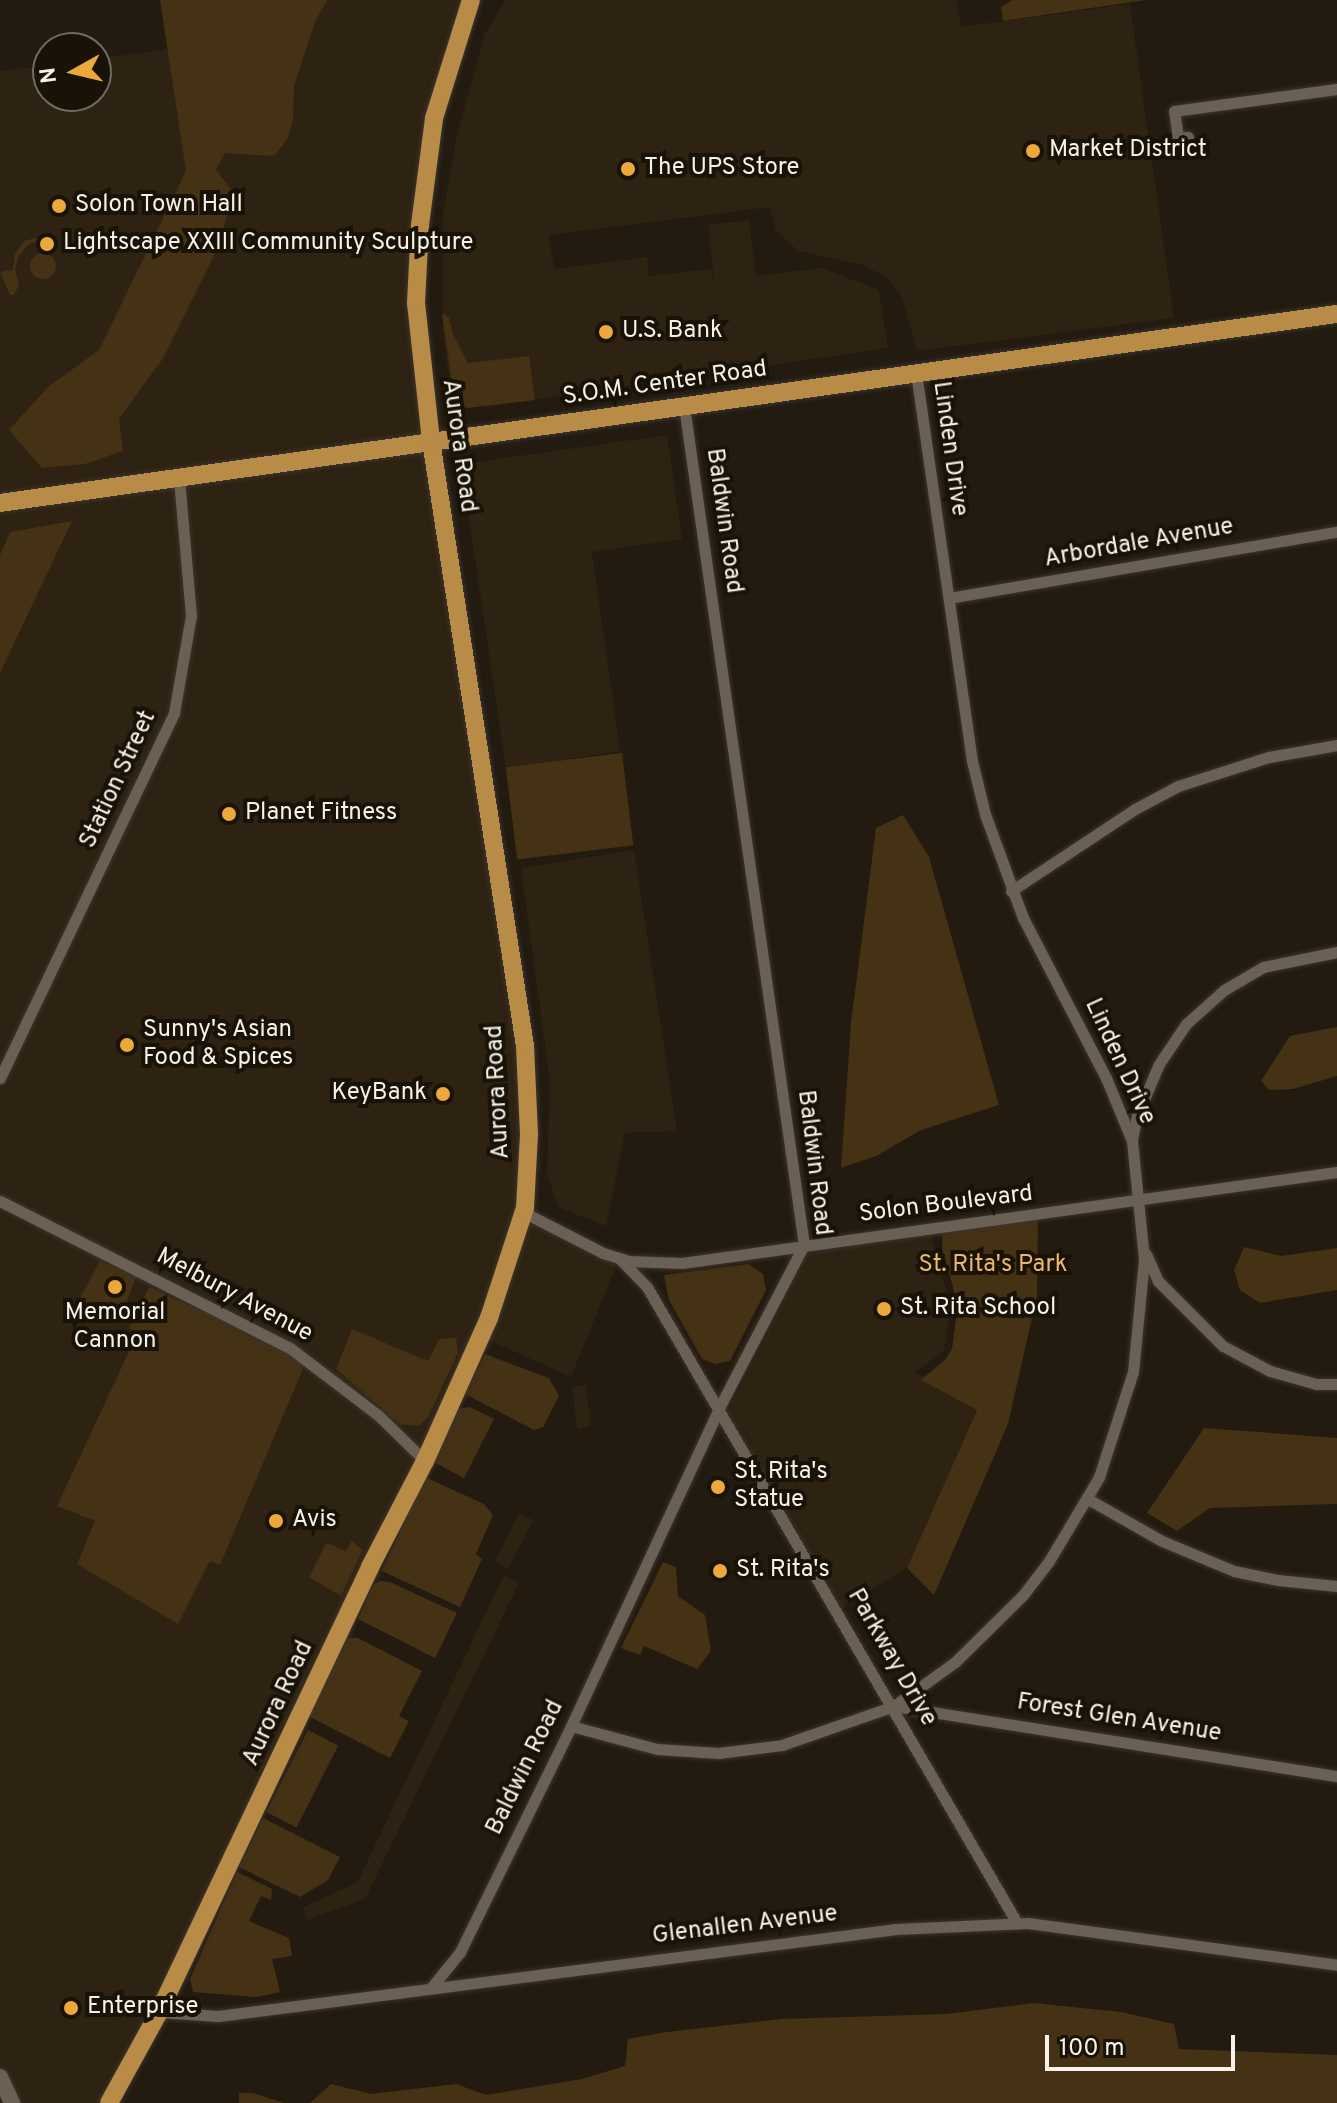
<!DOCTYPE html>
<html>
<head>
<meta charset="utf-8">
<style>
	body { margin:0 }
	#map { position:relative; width:1337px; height:2103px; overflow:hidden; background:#231b10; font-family:Overpass,sans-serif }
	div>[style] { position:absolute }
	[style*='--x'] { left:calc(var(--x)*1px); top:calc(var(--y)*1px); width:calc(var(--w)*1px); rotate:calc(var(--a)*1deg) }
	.built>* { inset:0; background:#2e2212; transform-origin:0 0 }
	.green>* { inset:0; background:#453114; transform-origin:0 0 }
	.round { border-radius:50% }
	.roads { filter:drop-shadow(0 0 2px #3b352f) drop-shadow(0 0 2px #3b352f) }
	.street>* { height:11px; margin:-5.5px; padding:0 5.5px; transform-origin:5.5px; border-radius:5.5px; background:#6a6053 }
	.secondary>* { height:16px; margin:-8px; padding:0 8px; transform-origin:8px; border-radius:8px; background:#6a6053 }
	.primary>* { height:18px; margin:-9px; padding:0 9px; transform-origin:9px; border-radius:9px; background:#b88b46 }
	.dots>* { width:22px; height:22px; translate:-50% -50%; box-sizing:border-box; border:4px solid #191207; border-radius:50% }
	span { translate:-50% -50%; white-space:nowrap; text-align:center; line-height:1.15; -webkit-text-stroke:8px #191207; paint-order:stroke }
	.poi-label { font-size:24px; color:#f6f1e9 }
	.left { translate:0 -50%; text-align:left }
	.right { translate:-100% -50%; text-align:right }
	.street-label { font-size:24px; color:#f6f1e9 }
	.park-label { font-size:24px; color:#edb76b }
	.north { position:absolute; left:32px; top:32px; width:80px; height:80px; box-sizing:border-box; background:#191207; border:2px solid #716b61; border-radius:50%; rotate:262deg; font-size:22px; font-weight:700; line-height:32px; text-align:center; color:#f6f1e9 }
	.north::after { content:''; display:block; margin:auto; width:28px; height:36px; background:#eda83b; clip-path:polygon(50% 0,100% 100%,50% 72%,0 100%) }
	.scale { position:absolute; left:1045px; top:2035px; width:190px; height:36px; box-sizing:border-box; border:4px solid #f6f1e9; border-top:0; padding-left:10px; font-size:24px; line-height:28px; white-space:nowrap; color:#f6f1e9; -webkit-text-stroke:6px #191207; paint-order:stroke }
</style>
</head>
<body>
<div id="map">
	<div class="built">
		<div style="clip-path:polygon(298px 0,471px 0,454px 46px,416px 284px,525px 1046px,523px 1212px,619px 1258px,571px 1377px,482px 1337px,109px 2103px,12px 2103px,0 2077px,0 71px,48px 65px,48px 96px,96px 96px,96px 59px,168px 49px,193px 215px)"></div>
		<div style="clip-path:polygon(506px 0,956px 0,961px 27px,1130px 4px,1174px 318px,917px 351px,902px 297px,889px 279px,863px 265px,798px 251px,776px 231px,770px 207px,549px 235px,554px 269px,647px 257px,649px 276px,711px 269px,715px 287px,708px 225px,749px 220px,756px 276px,822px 268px,879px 290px,888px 348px,485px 407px,460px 406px,452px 399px,443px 332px,443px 214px,456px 139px,485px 33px)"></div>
		<div style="clip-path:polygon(667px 435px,682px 539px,592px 552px,620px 751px,506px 769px,462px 471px,470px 463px)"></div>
		<div style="clip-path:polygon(634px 850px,677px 1131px,625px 1133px,606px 1226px,559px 1208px,547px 1175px,550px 1081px,521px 868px)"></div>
		<div style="clip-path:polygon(929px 1231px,948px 1297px,949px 1320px,944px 1351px,915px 1372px,977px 1410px,907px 1568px,838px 1610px,725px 1418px,808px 1254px)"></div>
		<div style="left:586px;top:1385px;width:42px;height:14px;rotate:83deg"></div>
		<div style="left:519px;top:1513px;width:16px;height:55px;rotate:27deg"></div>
		<div style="clip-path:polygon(504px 1575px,519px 1583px,365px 1899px,307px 1920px,303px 1907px,357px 1883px)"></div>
	</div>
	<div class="green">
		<div style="clip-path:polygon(160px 0,327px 0,315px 22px,294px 86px,293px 120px,287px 140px,274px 156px,225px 153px,216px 170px,234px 193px,218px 247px,164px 357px,119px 419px,123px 451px,85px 464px,42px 468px,9px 430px,48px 387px,99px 350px,186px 171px)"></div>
		<div style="clip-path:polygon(1012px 0,1146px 0,1003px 21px,1001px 7px)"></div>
		<div style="clip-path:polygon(47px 235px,54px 238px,53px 241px,30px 243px,19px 255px,15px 269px,19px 285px,14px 295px,10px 295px,0 272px,13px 270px,15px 254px,24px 241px)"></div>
		<div class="round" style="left:30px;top:253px;width:26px;height:26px"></div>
		<div style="clip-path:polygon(442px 313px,449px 318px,453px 334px,468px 363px,529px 356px,535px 400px,467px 408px,455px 404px)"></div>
		<div style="clip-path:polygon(72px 521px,0 673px,0 555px,10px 532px)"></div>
		<div style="left:622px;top:753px;width:93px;height:117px;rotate:83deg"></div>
		<div style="clip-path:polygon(903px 815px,929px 857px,999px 1105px,921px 1130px,876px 1156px,841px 1168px,851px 1023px,876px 828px)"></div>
		<div style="clip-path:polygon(1337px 1027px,1337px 1076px,1293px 1089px,1269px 1090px,1261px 1081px,1290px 1036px)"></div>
		<div style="clip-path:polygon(1038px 1215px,1037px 1296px,1008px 1424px,934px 1595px,907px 1568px,977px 1410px,921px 1380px,945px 1360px,952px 1349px,958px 1305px,942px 1248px,943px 1229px)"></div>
		<div style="clip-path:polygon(1244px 1247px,1281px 1256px,1337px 1248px,1337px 1290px,1260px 1303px,1240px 1290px,1234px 1270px)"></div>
		<div style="clip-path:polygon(100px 1261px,136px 1277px,118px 1324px,102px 1319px,101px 1310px,79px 1300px)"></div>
		<div style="clip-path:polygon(748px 1264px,763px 1274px,766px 1290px,730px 1361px,715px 1364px,702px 1359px,669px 1300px,664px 1275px)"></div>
		<div style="clip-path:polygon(149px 1287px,307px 1359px,220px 1565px,210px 1561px,178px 1624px,77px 1564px,95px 1521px,57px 1506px,138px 1332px,129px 1328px)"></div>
		<div style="clip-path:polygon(352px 1329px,428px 1361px,439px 1339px,456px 1338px,458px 1353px,428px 1418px,418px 1426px,399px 1424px,336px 1369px)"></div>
		<div style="clip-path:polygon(485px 1354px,549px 1378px,559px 1396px,543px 1427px,534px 1430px,465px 1394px)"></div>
		<div style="clip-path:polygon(470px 1407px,494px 1419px,464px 1478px,433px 1462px,459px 1409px)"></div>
		<div style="clip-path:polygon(1204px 1428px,1337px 1438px,1337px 1504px,1210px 1508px,1177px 1531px,1147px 1513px)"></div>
		<div style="clip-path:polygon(425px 1477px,484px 1504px,493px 1515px,476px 1554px,482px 1559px,460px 1607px,382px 1571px)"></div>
		<div style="clip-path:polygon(352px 1541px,363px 1550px,341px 1596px,309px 1577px,326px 1543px,346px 1551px)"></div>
		<div style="clip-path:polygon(663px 1562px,676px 1567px,678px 1596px,705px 1615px,711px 1651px,697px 1669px,644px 1646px,640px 1655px,621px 1648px)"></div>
		<div style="clip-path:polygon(380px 1581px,390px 1582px,457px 1613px,435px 1658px,358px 1619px,373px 1585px)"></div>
		<div style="clip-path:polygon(348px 1638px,358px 1638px,422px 1671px,399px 1716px,409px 1721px,390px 1758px,308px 1716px)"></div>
		<div style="left:308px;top:1730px;width:34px;height:92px;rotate:27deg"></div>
		<div style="clip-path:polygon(263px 1818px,340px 1857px,328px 1880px,300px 1897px,239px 1867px)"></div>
		<div style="clip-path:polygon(237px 1872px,272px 1889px,271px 1900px,261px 1896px,249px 1921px,289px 1938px,292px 1956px,272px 1959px,280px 1992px,257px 1997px,193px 1992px,190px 1979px)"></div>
		<div style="clip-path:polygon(1033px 2003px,1121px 2012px,1174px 2024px,1179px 2049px,1337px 2055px,1337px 2103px,310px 2103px,331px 2084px,371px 2094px,456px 2084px,486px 2095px,582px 2079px,625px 2066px,628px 2039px,667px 2032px,782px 2019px,946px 2014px)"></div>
		<div style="clip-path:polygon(239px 2093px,253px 2093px,284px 2103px,239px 2103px)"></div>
	</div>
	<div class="roads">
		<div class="street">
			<div style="--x:1188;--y:137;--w:10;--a:174"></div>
			<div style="--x:1178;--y:138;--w:27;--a:-98"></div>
			<div style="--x:1174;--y:111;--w:164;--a:-7.7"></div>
			<div style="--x:949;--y:598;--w:394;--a:-9.7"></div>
			<div style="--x:1011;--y:891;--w:149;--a:-33.5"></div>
			<div style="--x:1135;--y:809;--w:49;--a:-28.1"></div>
			<div style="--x:1178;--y:786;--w:96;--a:-17.7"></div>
			<div style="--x:1269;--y:757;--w:69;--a:-10"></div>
			<div style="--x:0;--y:1078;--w:404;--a:-64.5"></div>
			<div style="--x:174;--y:713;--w:98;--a:-80.1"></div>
			<div style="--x:191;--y:616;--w:139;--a:-95"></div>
			<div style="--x:1132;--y:1139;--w:24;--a:-78"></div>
			<div style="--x:1137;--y:1116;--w:56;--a:-67.1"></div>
			<div style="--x:1159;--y:1064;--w:48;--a:-56"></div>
			<div style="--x:1186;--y:1024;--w:51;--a:-41.8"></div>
			<div style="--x:1224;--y:990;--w:45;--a:-30.5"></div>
			<div style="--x:1263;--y:967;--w:76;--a:-11.5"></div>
			<div style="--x:0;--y:1201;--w:325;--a:26.9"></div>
			<div style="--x:290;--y:1348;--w:111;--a:37.3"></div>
			<div style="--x:378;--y:1415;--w:66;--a:44.4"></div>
			<div style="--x:523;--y:1212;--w:90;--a:27.1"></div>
			<div style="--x:603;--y:1253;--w:27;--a:17"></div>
			<div style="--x:629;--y:1261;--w:53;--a:2.2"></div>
			<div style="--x:682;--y:1263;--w:661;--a:-7.91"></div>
			<div style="--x:1146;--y:1254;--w:30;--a:66"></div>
			<div style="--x:1158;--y:1281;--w:92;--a:45"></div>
			<div style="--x:1223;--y:1346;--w:53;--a:28"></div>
			<div style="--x:1270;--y:1371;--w:48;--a:15.8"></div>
			<div style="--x:1316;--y:1384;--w:21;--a:0"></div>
			<div style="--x:619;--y:1258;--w:40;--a:46"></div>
			<div style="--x:647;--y:1287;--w:736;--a:59.81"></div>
			<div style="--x:1088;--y:1499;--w:85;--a:29.6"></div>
			<div style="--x:1162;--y:1541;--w:78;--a:22.6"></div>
			<div style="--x:1234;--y:1571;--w:45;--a:11.6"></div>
			<div style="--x:1278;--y:1580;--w:59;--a:5.8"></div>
			<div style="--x:894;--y:1706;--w:448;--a:9"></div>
			<div style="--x:571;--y:1726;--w:89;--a:15"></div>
			<div style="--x:657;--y:1749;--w:61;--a:3.8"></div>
			<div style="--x:718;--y:1753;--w:64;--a:-7.1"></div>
			<div style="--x:782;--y:1745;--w:119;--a:-19.2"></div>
			<div style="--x:894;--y:1706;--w:75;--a:-35.8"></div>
			<div style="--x:955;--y:1662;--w:95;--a:-44.6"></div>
			<div style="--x:1023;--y:1595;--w:43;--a:-52.6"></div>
			<div style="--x:1049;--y:1561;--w:98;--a:-59.2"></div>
			<div style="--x:1099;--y:1477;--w:110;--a:-72.1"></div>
			<div style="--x:1133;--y:1372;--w:114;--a:-84.4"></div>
			<div style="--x:1144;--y:1259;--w:119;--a:-95.8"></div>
			<div style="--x:1132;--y:1141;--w:68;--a:-112.4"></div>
			<div style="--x:1106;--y:1078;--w:180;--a:-117.4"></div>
			<div style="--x:1023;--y:918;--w:111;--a:-110.1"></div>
			<div style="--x:985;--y:814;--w:55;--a:-103.8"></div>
			<div style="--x:972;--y:761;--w:393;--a:-98.2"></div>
			<div style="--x:431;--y:1988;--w:46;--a:-51.1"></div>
			<div style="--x:460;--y:1952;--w:252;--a:-63.8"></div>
			<div style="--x:571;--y:1726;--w:351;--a:-65"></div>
			<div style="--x:719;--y:1408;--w:184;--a:-62.5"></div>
			<div style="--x:804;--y:1245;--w:848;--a:-98.14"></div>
			<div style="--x:159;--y:2012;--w:59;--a:3.9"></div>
			<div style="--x:218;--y:2016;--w:684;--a:-7.31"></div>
			<div style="--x:896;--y:1929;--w:132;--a:-2.6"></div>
			<div style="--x:1028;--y:1923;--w:312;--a:7.7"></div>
		</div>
		<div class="secondary">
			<div style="--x:0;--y:2077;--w:29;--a:65"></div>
		</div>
		<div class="primary">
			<div style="--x:0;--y:503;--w:1350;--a:-8.05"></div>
			<div style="--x:109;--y:2103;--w:104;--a:-61.2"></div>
			<div style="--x:159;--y:2012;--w:492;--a:-64.6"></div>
			<div style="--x:370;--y:1567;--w:119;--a:-62.6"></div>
			<div style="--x:425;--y:1461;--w:157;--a:-65.9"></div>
			<div style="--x:489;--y:1318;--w:116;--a:-71.9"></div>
			<div style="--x:525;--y:1208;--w:74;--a:-86.9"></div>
			<div style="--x:529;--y:1134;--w:88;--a:-92.6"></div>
			<div style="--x:525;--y:1046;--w:612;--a:-98.83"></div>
			<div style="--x:431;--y:441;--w:139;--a:-96.2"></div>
			<div style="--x:416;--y:303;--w:78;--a:-87.1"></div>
			<div style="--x:420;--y:225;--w:108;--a:-82.5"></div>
			<div style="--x:434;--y:118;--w:124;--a:-72.6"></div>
		</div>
	</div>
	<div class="dots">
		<div style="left:1033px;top:151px;background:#eda83b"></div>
		<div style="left:628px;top:169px;background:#eda83b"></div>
		<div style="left:59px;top:206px;background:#eda83b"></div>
		<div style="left:47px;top:244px;background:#eda83b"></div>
		<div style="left:606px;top:332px;background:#eda83b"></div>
		<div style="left:229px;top:814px;background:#eda83b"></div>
		<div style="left:127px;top:1045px;background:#eda83b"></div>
		<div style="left:443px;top:1094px;background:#eda83b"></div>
		<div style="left:115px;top:1287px;background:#eda83b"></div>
		<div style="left:884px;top:1309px;background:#eda83b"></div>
		<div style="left:718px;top:1487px;background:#eda83b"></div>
		<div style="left:276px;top:1521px;background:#eda83b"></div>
		<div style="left:720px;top:1571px;background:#eda83b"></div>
		<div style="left:71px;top:2008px;background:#eda83b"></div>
	</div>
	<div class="poi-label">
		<span class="left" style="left:1049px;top:151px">Market District</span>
		<span class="left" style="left:644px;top:169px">The UPS Store</span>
		<span class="left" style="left:75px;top:206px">Solon Town Hall</span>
		<span class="left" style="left:63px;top:244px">Lightscape XXIII Community Sculpture</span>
		<span class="left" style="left:622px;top:332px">U.S. Bank</span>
		<span class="left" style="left:245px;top:814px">Planet Fitness</span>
		<span class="left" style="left:143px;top:1045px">Sunny's Asian<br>Food &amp; Spices</span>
		<span class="right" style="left:427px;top:1094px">KeyBank</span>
		<span class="left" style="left:900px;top:1309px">St. Rita School</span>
		<span style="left:115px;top:1328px">Memorial<br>Cannon</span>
		<span class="left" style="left:734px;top:1487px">St. Rita's<br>Statue</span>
		<span class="left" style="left:292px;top:1521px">Avis</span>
		<span class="left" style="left:736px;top:1571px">St. Rita's</span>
		<span class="left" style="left:87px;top:2008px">Enterprise</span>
	</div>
	<div class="street-label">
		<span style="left:665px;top:384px;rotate:-8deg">S.O.M. Center Road</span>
		<span style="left:458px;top:446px;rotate:82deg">Aurora Road</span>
		<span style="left:949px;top:449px;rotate:82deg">Linden Drive</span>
		<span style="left:723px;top:521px;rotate:82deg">Baldwin Road</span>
		<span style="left:1139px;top:544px;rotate:-10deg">Arbordale Avenue</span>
		<span style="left:119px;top:780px;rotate:-65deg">Station Street</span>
		<span style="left:1119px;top:1062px;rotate:65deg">Linden Drive</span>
		<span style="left:499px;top:1092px;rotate:-93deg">Aurora Road</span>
		<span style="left:813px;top:1163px;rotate:83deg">Baldwin Road</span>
		<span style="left:946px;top:1205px;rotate:-7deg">Solon Boulevard</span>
		<span style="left:234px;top:1296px;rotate:28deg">Melbury Avenue</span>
		<span style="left:891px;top:1658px;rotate:60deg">Parkway Drive</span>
		<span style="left:279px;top:1704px;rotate:-65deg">Aurora Road</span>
		<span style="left:1119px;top:1719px;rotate:9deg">Forest Glen Avenue</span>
		<span style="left:526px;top:1768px;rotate:-64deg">Baldwin Road</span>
		<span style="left:745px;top:1926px;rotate:-7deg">Glenallen Avenue</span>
	</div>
	<div class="park-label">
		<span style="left:993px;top:1266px">St. Rita's Park</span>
	</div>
	<div class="north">N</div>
	<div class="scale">100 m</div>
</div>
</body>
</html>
